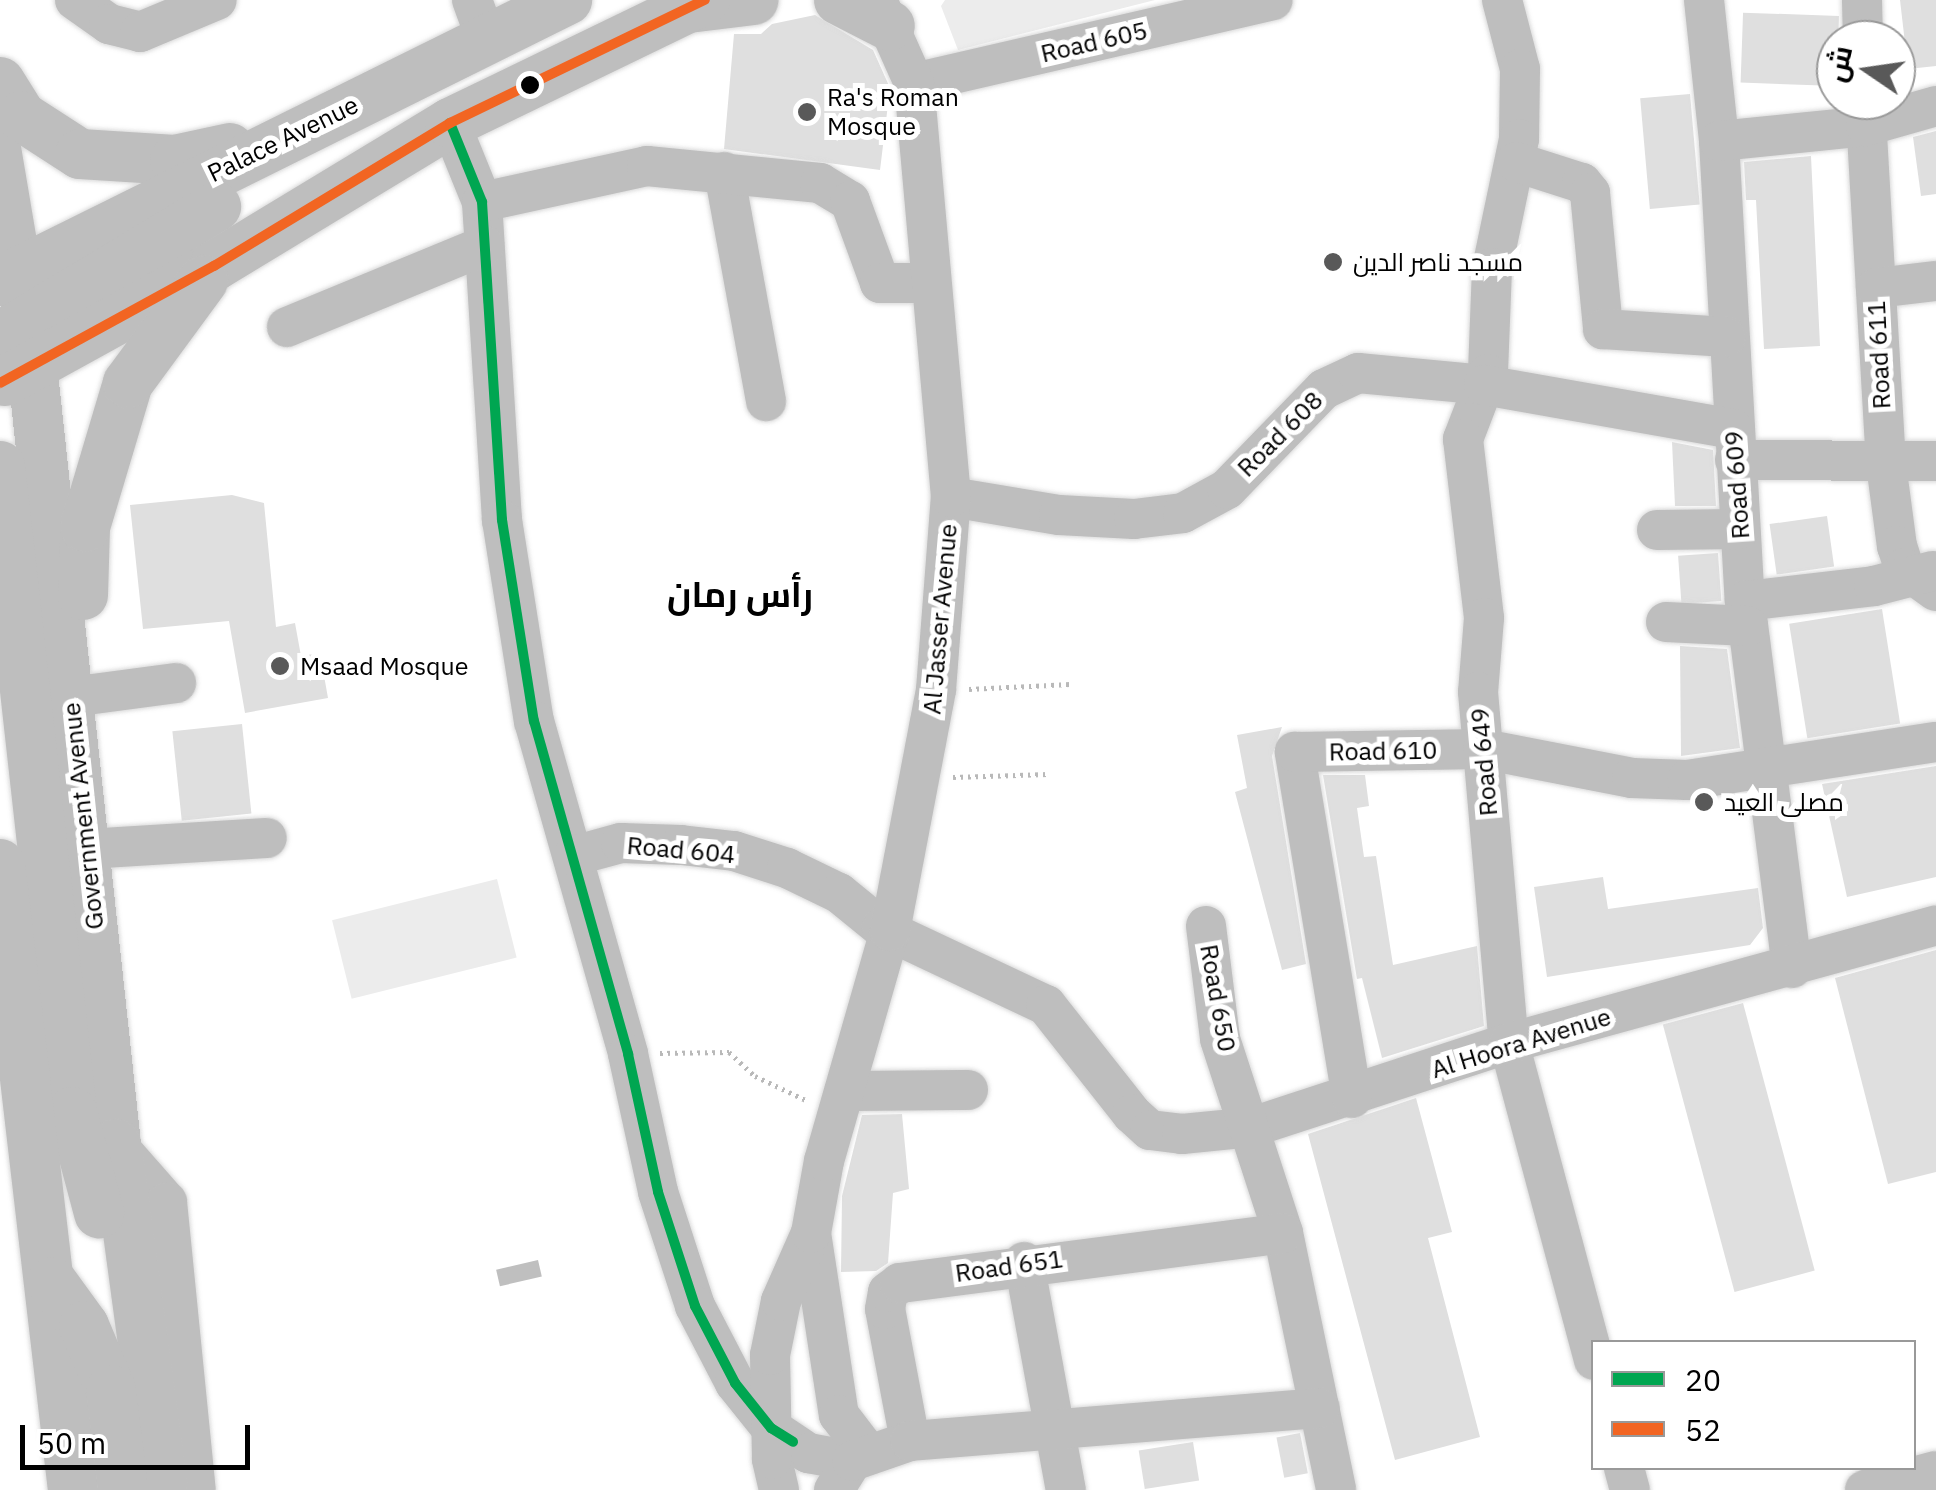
<!DOCTYPE html>
<html>
<head>
<meta charset="utf-8">
<style>
	body { margin:0 }
	#map { position:relative; width:1936px; height:1490px; overflow:hidden; background:#fff; font-family:"IBM Plex Sans",Cairo,sans-serif }
	div>[style] { position:absolute }
	[style*='--x'] { left:calc(var(--x)*1px); top:calc(var(--y)*1px); width:calc(var(--w)*1px); rotate:calc(var(--a)*1deg) }
	.green>* { inset:0; background:#ececec; transform-origin:0 0 }
	.water>* { inset:0; background:#bfbfbf; transform-origin:0 0 }
	.building>* { inset:0; background:#dfdfdf; transform-origin:0 0 }
	.path>* { height:5px; margin-top:-2.5px; transform-origin:0; background:repeating-linear-gradient(90deg,#b9b9b9 0 2.5px,transparent 0 7.5px) }
	.roads { filter:drop-shadow(0 0 2px #dbdbdb) drop-shadow(0 0 2px #dbdbdb) }
	.minor>* { height:40px; margin:-20px; padding:0 20px; transform-origin:20px; border-radius:20px; background:#bebebe }
	.major>* { height:50px; margin:-25px; padding:0 25px; transform-origin:25px; border-radius:25px; background:#bebebe }
	.bus-1>* { height:10px; margin:-5px; padding:0 5px; transform-origin:5px; border-radius:5px; background:#00a651 }
	.bus-2>* { height:10px; margin:-5px; padding:0 5px; transform-origin:5px; border-radius:5px; background:#f26522 }
	.dots>* { width:28px; height:28px; translate:-50% -50%; box-sizing:border-box; border:5px solid #fff; border-radius:50% }
	span { translate:-50% -50%; white-space:nowrap; text-align:center; line-height:1.15; -webkit-text-stroke:10px #fff; paint-order:stroke }
	.street-label { font-size:25px; color:#000 }
	.poi-label { font-size:25px; color:#000 }
	.left { translate:0 -50%; text-align:left }
	.district-label { font-size:35px; color:#000; font-weight:700 }
	.legend { position:absolute; left:1591px; top:1340px; width:325px; height:130px; box-sizing:border-box; background:#fff; border:2px solid #999; margin:0; padding:12px 18px; list-style:none; font-size:30px; color:#000 }
	.legend li { display:flex; align-items:center; gap:20px; height:50px }
	.legend b { width:50px; border:2px solid #999 }
	.north { position:absolute; left:1816px; top:20px; width:100px; height:100px; box-sizing:border-box; background:#fff; border:2px solid #999; border-radius:50%; rotate:283deg; font-size:28px; font-weight:700; line-height:40px; text-align:center; color:#000 }
	.north::after { content:''; display:block; margin:auto; width:35px; height:45px; background:#595959; clip-path:polygon(50% 0,100% 100%,50% 72%,0 100%) }
	.scale { position:absolute; left:20px; top:1425px; width:230px; height:45px; box-sizing:border-box; border:5px solid #000; border-top:0; padding-left:12px; font-size:30px; line-height:35px; white-space:nowrap; color:#000; -webkit-text-stroke:8px #fff; paint-order:stroke }
</style>
</head>
<body>
<div id="map">
	<div class="green">
		<div style="clip-path:polygon(945px 0,1155px 0,958px 50px,941px 6px)"></div>
		<div style="left:497px;top:879px;width:81px;height:170px;rotate:76deg"></div>
	</div>
	<div class="water">
		<div style="left:538px;top:1260px;width:17px;height:43px;rotate:77deg"></div>
	</div>
	<div class="building">
		<div style="clip-path:polygon(1900px 0,1936px 0,1936px 66px,1908px 69px)"></div>
		<div style="clip-path:polygon(815px 15px,873px 50px,890px 88px,880px 170px,724px 149px,734px 34px,761px 34px,772px 24px)"></div>
		<div style="left:1839px;top:16px;width:70px;height:96px;rotate:92deg"></div>
		<div style="left:1690px;top:94px;width:111px;height:50px;rotate:85deg"></div>
		<div style="clip-path:polygon(1936px 131px,1936px 194px,1921px 196px,1913px 137px)"></div>
		<div style="clip-path:polygon(1811px 156px,1820px 346px,1764px 349px,1756px 200px,1746px 200px,1744px 162px)"></div>
		<div style="clip-path:polygon(1672px 442px,1713px 450px,1716px 506px,1675px 506px)"></div>
		<div style="clip-path:polygon(232px 495px,264px 503px,276px 627px,295px 623px,301px 656px,320px 653px,328px 698px,245px 713px,229px 621px,143px 629px,130px 505px)"></div>
		<div style="left:1827px;top:516px;width:51px;height:58px;rotate:82deg"></div>
		<div style="left:1718px;top:553px;width:48px;height:40px;rotate:86deg"></div>
		<div style="left:1882px;top:609px;width:116px;height:94px;rotate:81deg"></div>
		<div style="clip-path:polygon(1680px 646px,1727px 649px,1740px 748px,1681px 756px)"></div>
		<div style="left:242px;top:724px;width:90px;height:70px;rotate:84deg"></div>
		<div style="clip-path:polygon(1282px 727px,1272px 756px,1306px 964px,1282px 970px,1235px 792px,1247px 788px,1237px 735px)"></div>
		<div style="clip-path:polygon(1936px 766px,1936px 877px,1847px 897px,1822px 784px)"></div>
		<div style="clip-path:polygon(1323px 775px,1365px 775px,1369px 806px,1357px 808px,1364px 857px,1376px 856px,1393px 965px,1477px 946px,1484px 1026px,1382px 1058px,1362px 978px,1357px 979px)"></div>
		<div style="clip-path:polygon(1603px 877px,1608px 909px,1758px 888px,1763px 928px,1750px 945px,1547px 977px,1534px 887px)"></div>
		<div style="clip-path:polygon(1936px 950px,1936px 1172px,1888px 1184px,1835px 978px)"></div>
		<div style="left:1743px;top:1003px;width:277px;height:83px;rotate:75deg"></div>
		<div style="clip-path:polygon(1416px 1098px,1452px 1232px,1428px 1238px,1480px 1437px,1395px 1460px,1308px 1134px)"></div>
		<div style="clip-path:polygon(902px 1114px,909px 1189px,893px 1193px,888px 1263px,876px 1271px,841px 1272px,842px 1196px,862px 1115px)"></div>
		<div style="left:1300px;top:1433px;width:41px;height:24px;rotate:79deg"></div>
		<div style="left:1193px;top:1442px;width:39px;height:55px;rotate:81deg"></div>
	</div>
	<div class="path">
		<div style="--x:969;--y:689;--w:101;--a:-2.8"></div>
		<div style="--x:953;--y:777;--w:95;--a:-1.8"></div>
		<div style="--x:660;--y:1053;--w:69;--a:-0.8"></div>
		<div style="--x:729;--y:1052;--w:35;--a:43"></div>
		<div style="--x:755;--y:1076;--w:59;--a:25.3"></div>
	</div>
	<div class="roads">
		<div class="minor">
			<div style="--x:75;--y:0;--w:42;--a:35.2"></div>
			<div style="--x:109;--y:24;--w:32;--a:14"></div>
			<div style="--x:140;--y:32;--w:83;--a:-22.6"></div>
			<div style="--x:472;--y:0;--w:44;--a:69.9"></div>
			<div style="--x:1502;--y:0;--w:71;--a:75.4"></div>
			<div style="--x:1520;--y:69;--w:70;--a:90.8"></div>
			<div style="--x:1519;--y:139;--w:132;--a:101.8"></div>
			<div style="--x:1492;--y:268;--w:106;--a:92.2"></div>
			<div style="--x:1488;--y:374;--w:70;--a:111"></div>
			<div style="--x:1463;--y:439;--w:180;--a:83.3"></div>
			<div style="--x:1484;--y:618;--w:74;--a:94.6"></div>
			<div style="--x:1478;--y:692;--w:352;--a:85"></div>
			<div style="--x:1509;--y:1043;--w:328;--a:75"></div>
			<div style="--x:1704;--y:0;--w:142;--a:83.9"></div>
			<div style="--x:1719;--y:141;--w:461;--a:86.8"></div>
			<div style="--x:1745;--y:601;--w:370;--a:82.7"></div>
			<div style="--x:1862;--y:0;--w:40;--a:88.6"></div>
			<div style="--x:914;--y:83;--w:368;--a:-13"></div>
			<div style="--x:1865;--y:100;--w:365;--a:86.7"></div>
			<div style="--x:1886;--y:464;--w:83;--a:82.4"></div>
			<div style="--x:1897;--y:546;--w:23;--a:72"></div>
			<div style="--x:1904;--y:568;--w:39;--a:36"></div>
			<div style="--x:450;--y:123;--w:85;--a:67.9"></div>
			<div style="--x:482;--y:202;--w:319;--a:86.4"></div>
			<div style="--x:502;--y:520;--w:204;--a:81"></div>
			<div style="--x:534;--y:721;--w:346;--a:74.2"></div>
			<div style="--x:628;--y:1054;--w:141;--a:77.7"></div>
			<div style="--x:658;--y:1192;--w:120;--a:72"></div>
			<div style="--x:695;--y:1306;--w:87;--a:62.5"></div>
			<div style="--x:735;--y:1383;--w:58;--a:51.3"></div>
			<div style="--x:771;--y:1428;--w:45;--a:34"></div>
			<div style="--x:808;--y:1453;--w:45;--a:10.3"></div>
			<div style="--x:1719;--y:141;--w:148;--a:-5.8"></div>
			<div style="--x:1866;--y:126;--w:73;--a:-15.9"></div>
			<div style="--x:0;--y:142;--w:132;--a:80.4"></div>
			<div style="--x:1516;--y:162;--w:69;--a:17.7"></div>
			<div style="--x:1582;--y:183;--w:13;--a:51"></div>
			<div style="--x:1590;--y:193;--w:137;--a:84.5"></div>
			<div style="--x:1603;--y:329;--w:123;--a:3.7"></div>
			<div style="--x:724;--y:172;--w:233;--a:79.6"></div>
			<div style="--x:482;--y:202;--w:169;--a:-12.3"></div>
			<div style="--x:647;--y:166;--w:174;--a:5.6"></div>
			<div style="--x:820;--y:183;--w:35;--a:31"></div>
			<div style="--x:850;--y:201;--w:87;--a:69.9"></div>
			<div style="--x:880;--y:283;--w:50;--a:0"></div>
			<div style="--x:1876;--y:288;--w:60;--a:-6.7"></div>
			<div style="--x:287;--y:327;--w:213;--a:-22.4"></div>
			<div style="--x:1735;--y:460;--w:201;--a:0.3"></div>
			<div style="--x:951;--y:497;--w:109;--a:9.5"></div>
			<div style="--x:1059;--y:515;--w:75;--a:3.1"></div>
			<div style="--x:1134;--y:519;--w:49;--a:-7"></div>
			<div style="--x:1183;--y:513;--w:50;--a:-28.6"></div>
			<div style="--x:1227;--y:489;--w:139;--a:-45.9"></div>
			<div style="--x:1324;--y:389;--w:38;--a:-25"></div>
			<div style="--x:1358;--y:373;--w:127;--a:5.4"></div>
			<div style="--x:1484;--y:385;--w:253;--a:10"></div>
			<div style="--x:1657;--y:530;--w:83;--a:-0.7"></div>
			<div style="--x:1745;--y:601;--w:130;--a:-6.6"></div>
			<div style="--x:1874;--y:586;--w:61;--a:-14.3"></div>
			<div style="--x:1666;--y:622;--w:82;--a:2.8"></div>
			<div style="--x:71;--y:697;--w:106;--a:-7.6"></div>
			<div style="--x:86;--y:849;--w:181;--a:-3.5"></div>
			<div style="--x:573;--y:856;--w:50;--a:-15.2"></div>
			<div style="--x:621;--y:843;--w:60;--a:1.9"></div>
			<div style="--x:681;--y:845;--w:53;--a:6.5"></div>
			<div style="--x:734;--y:851;--w:56;--a:17.8"></div>
			<div style="--x:787;--y:868;--w:58;--a:25.7"></div>
			<div style="--x:839;--y:893;--w:55;--a:39.1"></div>
			<div style="--x:882;--y:928;--w:181;--a:25.2"></div>
			<div style="--x:1046;--y:1005;--w:139;--a:51.7"></div>
			<div style="--x:1132;--y:1114;--w:24;--a:42"></div>
			<div style="--x:1150;--y:1130;--w:32;--a:7"></div>
			<div style="--x:1182;--y:1134;--w:70;--a:-5.7"></div>
			<div style="--x:1252;--y:1127;--w:270;--a:-18.1"></div>
			<div style="--x:1509;--y:1043;--w:443;--a:-15.4"></div>
			<div style="--x:1206;--y:926;--w:114;--a:82.9"></div>
			<div style="--x:1220;--y:1039;--w:204;--a:72"></div>
			<div style="--x:1283;--y:1233;--w:262;--a:78.3"></div>
			<div style="--x:845;--y:1091;--w:123;--a:-0.5"></div>
			<div style="--x:1352;--y:1098;--w:351;--a:-99.4"></div>
			<div style="--x:1295;--y:752;--w:188;--a:-0.9"></div>
			<div style="--x:1483;--y:749;--w:152;--a:11"></div>
			<div style="--x:1632;--y:778;--w:55;--a:2.1"></div>
			<div style="--x:1687;--y:780;--w:252;--a:-8.7"></div>
			<div style="--x:116;--y:1144;--w:77;--a:48.7"></div>
			<div style="--x:167;--y:1202;--w:289;--a:84.3"></div>
			<div style="--x:811;--y:1233;--w:184;--a:81.3"></div>
			<div style="--x:839;--y:1415;--w:48;--a:52.7"></div>
			<div style="--x:1024;--y:1262;--w:232;--a:79.6"></div>
			<div style="--x:910;--y:1441;--w:134;--a:-100.7"></div>
			<div style="--x:885;--y:1309;--w:17;--a:-80"></div>
			<div style="--x:888;--y:1292;--w:15;--a:-37"></div>
			<div style="--x:900;--y:1283;--w:386;--a:-7.4"></div>
			<div style="--x:1624;--y:1468;--w:23;--a:75"></div>
			<div style="--x:779;--y:1490;--w:32;--a:-103"></div>
			<div style="--x:772;--y:1459;--w:104;--a:-91.1"></div>
			<div style="--x:770;--y:1355;--w:55;--a:-78.5"></div>
			<div style="--x:781;--y:1301;--w:74;--a:-66.2"></div>
			<div style="--x:811;--y:1233;--w:73;--a:-79.8"></div>
			<div style="--x:824;--y:1161;--w:239;--a:-74"></div>
			<div style="--x:890;--y:931;--w:245;--a:-79.2"></div>
			<div style="--x:936;--y:690;--w:194;--a:-85.6"></div>
			<div style="--x:951;--y:497;--w:416;--a:-95.1"></div>
			<div style="--x:914;--y:83;--w:91;--a:-114"></div>
			<div style="--x:834;--y:1490;--w:34;--a:-58"></div>
			<div style="--x:852;--y:1461;--w:61;--a:-19"></div>
			<div style="--x:910;--y:1441;--w:411;--a:-4.6"></div>
			<div style="--x:1865;--y:1490;--w:73;--a:-15"></div>
		</div>
		<div class="major">
			<div style="--x:839;--y:0;--w:57;--a:27"></div>
			<div style="--x:689;--y:8;--w:65;--a:-7"></div>
			<div style="--x:0;--y:82;--w:40;--a:58"></div>
			<div style="--x:21;--y:116;--w:70;--a:32.8"></div>
			<div style="--x:80;--y:154;--w:95;--a:3.6"></div>
			<div style="--x:175;--y:160;--w:56;--a:-12.3"></div>
			<div style="--x:22;--y:272;--w:877;--a:83.85"></div>
			<div style="--x:116;--y:1144;--w:349;--a:82.3"></div>
			<div style="--x:0;--y:281;--w:633;--a:-26.36"></div>
			<div style="--x:1;--y:336;--w:251;--a:-31"></div>
			<div style="--x:5;--y:381;--w:239;--a:-28.8"></div>
			<div style="--x:214;--y:266;--w:276;--a:-31.2"></div>
			<div style="--x:450;--y:123;--w:283;--a:-25.8"></div>
			<div style="--x:0;--y:466;--w:650;--a:83.64"></div>
			<div style="--x:72;--y:1112;--w:105;--a:75"></div>
			<div style="--x:83;--y:595;--w:68;--a:-88.3"></div>
			<div style="--x:85;--y:527;--w:150;--a:-73.4"></div>
			<div style="--x:128;--y:383;--w:127;--a:-53.7"></div>
			<div style="--x:0;--y:864;--w:630;--a:83.35"></div>
			<div style="--x:52;--y:1282;--w:54;--a:54"></div>
			<div style="--x:84;--y:1326;--w:69;--a:67.1"></div>
			<div style="--x:111;--y:1390;--w:101;--a:83.2"></div>
		</div>
	</div>
	<div class="bus-1">
		<div style="--x:450;--y:123;--w:85;--a:67.9"></div>
		<div style="--x:482;--y:202;--w:319;--a:86.4"></div>
		<div style="--x:502;--y:520;--w:204;--a:81"></div>
		<div style="--x:534;--y:721;--w:346;--a:74.2"></div>
		<div style="--x:628;--y:1054;--w:141;--a:77.7"></div>
		<div style="--x:658;--y:1192;--w:120;--a:72"></div>
		<div style="--x:695;--y:1306;--w:87;--a:62.5"></div>
		<div style="--x:735;--y:1383;--w:58;--a:51.3"></div>
		<div style="--x:771;--y:1428;--w:26;--a:32"></div>
	</div>
	<div class="bus-2">
		<div style="--x:0;--y:383;--w:244;--a:-28.7"></div>
		<div style="--x:214;--y:266;--w:276;--a:-31.2"></div>
		<div style="--x:450;--y:123;--w:283;--a:-25.8"></div>
	</div>
	<div class="dots">
		<div style="left:530px;top:85px;background:#000"></div>
		<div style="left:807px;top:112px;background:#595959"></div>
		<div style="left:1333px;top:262px;background:#595959"></div>
		<div style="left:280px;top:666px;background:#595959"></div>
		<div style="left:1704px;top:802px;background:#595959"></div>
	</div>
	<div class="street-label">
		<span style="left:1094px;top:42px;rotate:-13deg">Road 605</span>
		<span style="left:283px;top:139px;rotate:-26deg">Palace Avenue</span>
		<span style="left:1879px;top:355px;rotate:-93deg">Road 611</span>
		<span style="left:1280px;top:434px;rotate:-45deg">Road 608</span>
		<span style="left:1737px;top:485px;rotate:-94deg">Road 609</span>
		<span style="left:940px;top:619px;rotate:-85deg">Al Jasser Avenue</span>
		<span style="left:1383px;top:751px;rotate:-1deg">Road 610</span>
		<span style="left:1484px;top:762px;rotate:-95deg">Road 649</span>
		<span style="left:83px;top:816px;rotate:-96deg">Government Avenue</span>
		<span style="left:681px;top:850px;rotate:5deg">Road 604</span>
		<span style="left:1218px;top:998px;rotate:80deg">Road 650</span>
		<span style="left:1521px;top:1043px;rotate:-17deg">Al Hoora Avenue</span>
		<span style="left:1009px;top:1266px;rotate:-8deg">Road 651</span>
	</div>
	<div class="poi-label">
		<span class="left" style="left:827px;top:112px">Ra's Roman<br>Mosque</span>
		<span class="left" style="left:1353px;top:262px">مسجد ناصر الدين</span>
		<span class="left" style="left:300px;top:666px">Msaad Mosque</span>
		<span class="left" style="left:1724px;top:802px">مصلى العيد</span>
	</div>
	<div class="district-label">
		<span style="left:740px;top:594px">رأس رمان</span>
	</div>
	<ul class="legend">
	<li><b style="height:12px;background:#00a651"></b>20</li>
	<li><b style="height:12px;background:#f26522"></b>52</li>
	</ul>
	<div class="north">ش</div>
	<div class="scale">50 m</div>
</div>
</body>
</html>
